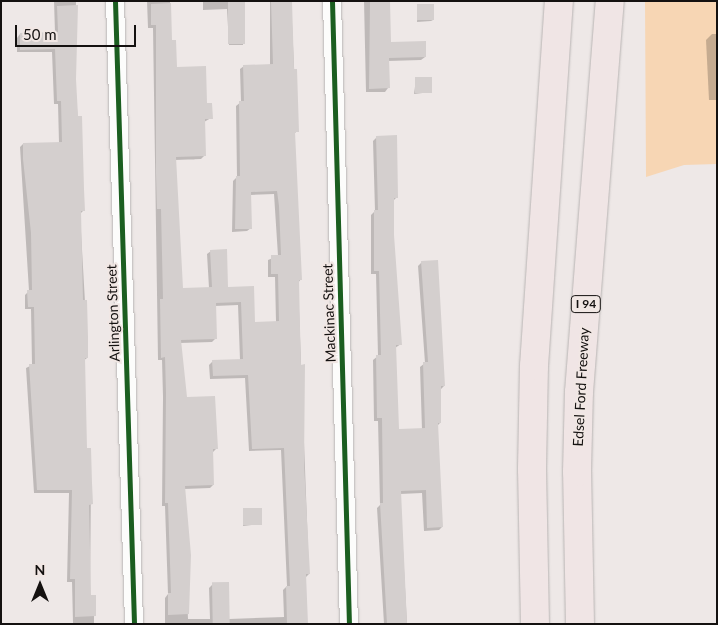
<!DOCTYPE html>
<html>
<head>
<meta charset="utf-8">
<style>
	body { margin:0 }
	#map { position:relative; width:718px; height:625px; overflow:hidden; background:#eee8e7; font-family:Lato,sans-serif }
	div>[style] { position:absolute }
	[style*='--x'] { left:calc(var(--x)*1px); top:calc(var(--y)*1px); width:calc(var(--w)*1px); rotate:calc(var(--a)*1deg) }
	.green>* { inset:0; background:#f7d6b4 }
	.shadow>* { inset:0; background:#0003 }
	.building>* { inset:0; background:#d4cfce; transform-origin:0 0 }
	.roads { filter:drop-shadow(0 0 1px #b8b4b3) drop-shadow(0 0 1px #b8b4b3) }
	.street>* { height:18px; margin:-9px; padding:0 9px; transform-origin:9px; border-radius:9px; background:#fcfcfb }
	.highway>* { height:28px; margin:-14px; padding:0 14px; transform-origin:14px; border-radius:14px; background:#f0e5e5 }
	.cycleway>* { height:5px; margin:-2.5px; padding:0 2.5px; transform-origin:2.5px; border-radius:2.5px; background:#1b5e20 }
	span { translate:-50% -50%; white-space:nowrap; text-align:center; line-height:1.15; -webkit-text-stroke:4px #f1e7e4; paint-order:stroke }
	.shield-label span { padding:1px 4px; background:#f1e7e4; border:1px solid; border-radius:4px; -webkit-text-stroke-width:0 }
	.shield-label { font-size:12px; color:#141110; font-weight:700 }
	.street-label { font-size:14px; color:#141110 }
	.frame { position:absolute; inset:0; border:2px solid #141110; pointer-events:none }
	.north { position:absolute; left:15px; top:560px; width:50px; height:50px; -webkit-text-stroke:4px #f1e7e4; paint-order:stroke; rotate:0deg; font-size:14px; font-weight:700; line-height:20px; text-align:center; color:#141110 }
	.north::after { content:''; display:block; margin:auto; width:18px; height:22px; background:#141110; clip-path:polygon(50% 0,100% 100%,50% 72%,0 100%) }
	.scale { position:absolute; left:15px; top:25px; width:121px; height:22px; box-sizing:border-box; border:2px solid #141110; border-top:0; padding-left:6px; font-size:15px; line-height:18px; white-space:nowrap; color:#141110; -webkit-text-stroke:4px #f1e7e4; paint-order:stroke }
</style>
</head>
<body>
<div id="map">
	<div class="green">
		<div style="clip-path:polygon(645px 1px,717px 1px,717px 164px,684px 165px,646px 177px)"></div>
	</div>
	<div class="shadow">
		<div style="clip-path:polygon(54px 1px,76px 1px,75px 79px,84px 210px,80px 214px,87px 337px,87px 358px,83px 361px,86px 449px,91px 483px,90px 596px,94px 596px,94px 624px,37px 624px,73px 623px,72px 582px,67px 582px,69px 493px,34px 493px,26px 368px,32px 365px,31px 309px,25px 309px,25px 295px,29px 291px,20px 147px,23px 144px,59px 143px,58px 104px,54px 104px,52px 52px,17px 52px,17px 38px,20px 34px,55px 33px)"></div>
		<div style="clip-path:polygon(evenodd,147px 1px,170px 1px,171px 41px,176px 68px,206px 104px,211px 118px,204px 122px,205px 155px,201px 159px,175px 160px,182px 289px,209px 288px,207px 254px,211px 251px,227px 288px,252px 287px,254px 323px,276px 322px,275px 277px,268px 277px,268px 260px,278px 256px,274px 194px,250px 195px,251px 228px,247px 231px,232px 232px,233px 181px,237px 177px,236px 106px,241px 102px,240px 69px,244px 66px,270px 65px,270px 1px,291px 1px,297px 131px,294px 134px,301px 279px,298px 283px,309px 574px,305px 578px,306px 624px,165px 624px,165px 598px,168px 594px,165px 506px,162px 506px,163px 397px,162px 360px,158px 360px,153px 28px,148px 28px,147px 1px,238px 305px,240px 360px,213px 361px,209px 365px,210px 379px,245px 378px,249px 451px,281px 450px,287px 586px,283px 590px,284px 617px,229px 619px,213px 584px,209px 588px,210px 619px,188px 619px,184px 489px,210px 488px,213px 485px,213px 452px,216px 449px,185px 399px,180px 343px,212px 342px,216px 338px,215px 306px,238px 305px)"></div>
		<div style="clip-path:polygon(203px 1px,244px 1px,243px 45px,229px 45px,227px 9px,203px 10px)"></div>
		<div style="clip-path:polygon(364px 1px,388px 1px,390px 44px,425px 57px,421px 60px,388px 61px,388px 88px,385px 92px,366px 92px)"></div>
		<div style="clip-path:polygon(418px 6px,433px 20px,431px 21px,417px 22px)"></div>
		<div style="clip-path:polygon(712px 34px,717px 34px,717px 100px,709px 100px,706px 40px)"></div>
		<div style="clip-path:polygon(416px 79px,431px 92px,414px 94px)"></div>
		<div style="clip-path:polygon(377px 137px,397px 197px,393px 201px,393px 235px,401px 344px,395px 348px,397px 430px,422px 430px,420px 367px,425px 363px,418px 266px,422px 262px,444px 386px,441px 389px,440px 423px,437px 426px,442px 527px,439px 530px,424px 531px,422px 493px,400px 494px,407px 624px,384px 624px,377px 508px,380px 505px,378px 421px,374px 421px,373px 360px,378px 356px,376px 274px,371px 274px,371px 215px,375px 211px,373px 141px)"></div>
		<div style="clip-path:polygon(244px 509px,261px 524px,243px 526px)"></div>
	</div>
	<div class="building">
		<div style="left:228px;top:1px;width:17px;height:43px"></div>
		<div style="clip-path:polygon(271px 1px,292px 1px,294px 69px,297px 69px,299px 132px,295px 132px,302px 280px,299px 280px,300px 328px,301px 365px,305px 364px,304px 464px,310px 574px,306px 574px,308px 624px,287px 624px,286px 586px,290px 586px,284px 448px,252px 449px,248px 375px,213px 376px,212px 360px,243px 359px,241px 302px,216px 303px,217px 339px,181px 340px,187px 397px,215px 396px,218px 449px,213px 449px,214px 485px,185px 486px,191px 555px,189px 614px,168px 615px,168px 593px,171px 593px,168px 503px,165px 503px,166px 393px,165px 357px,161px 358px,160px 299px,163px 299px,161px 209px,157px 209px,156px 173px,156px 25px,151px 25px,151px 4px,171px 3px,172px 40px,176px 40px,177px 67px,206px 66px,207px 103px,212px 103px,213px 119px,205px 119px,206px 156px,176px 157px,183px 288px,212px 287px,210px 250px,227px 249px,228px 287px,254px 286px,255px 322px,279px 321px,278px 274px,271px 274px,271px 255px,281px 255px,279px 206px,277px 191px,251px 192px,252px 229px,235px 229px,236px 176px,240px 176px,239px 101px,244px 101px,243px 65px,273px 64px)"></div>
		<div style="clip-path:polygon(370px 1px,390px 1px,391px 42px,426px 41px,426px 57px,389px 58px,390px 88px,369px 89px)"></div>
		<div style="left:434px;top:4px;width:16px;height:17px;rotate:90deg"></div>
		<div style="clip-path:polygon(78px 5px,76px 79px,78px 116px,82px 116px,84px 189px,85px 211px,81px 211px,83px 300px,87px 300px,88px 337px,88px 358px,85px 358px,87px 448px,91px 448px,92px 483px,93px 504px,89px 505px,91px 595px,96px 595px,96px 616px,75px 617px,75px 579px,70px 579px,72px 490px,37px 490px,29px 364px,35px 364px,34px 307px,28px 307px,27px 290px,32px 290px,31px 233px,23px 159px,23px 143px,62px 142px,61px 101px,57px 101px,55px 49px,20px 50px,20px 33px,58px 32px,57px 6px)"></div>
		<div style="left:432px;top:77px;width:16px;height:17px;rotate:90deg"></div>
		<div style="clip-path:polygon(397px 135px,398px 198px,394px 198px,394px 235px,402px 345px,396px 345px,399px 429px,425px 428px,423px 362px,428px 362px,421px 261px,438px 260px,445px 386px,441px 386px,441px 423px,438px 423px,443px 527px,427px 528px,426px 490px,401px 491px,407px 624px,387px 624px,380px 503px,383px 503px,382px 418px,377px 418px,376px 355px,381px 355px,379px 271px,374px 271px,374px 210px,378px 210px,376px 136px)"></div>
		<div style="left:243px;top:508px;width:19px;height:17px"></div>
		<div style="left:229px;top:582px;width:42px;height:17px;rotate:89deg"></div>
	</div>
	<div class="roads">
		<div class="street">
			<div style="--x:115;--y:1;--w:623;--a:88.25"></div>
			<div style="--x:332;--y:1;--w:623;--a:88.44"></div>
		</div>
		<div class="highway">
			<div style="--x:535;--y:624;--w:155;--a:-91.1"></div>
			<div style="--x:532;--y:469;--w:103;--a:-88.9"></div>
			<div style="--x:534;--y:366;--w:366;--a:-86.1"></div>
			<div style="--x:580;--y:624;--w:152;--a:-91.1"></div>
			<div style="--x:577;--y:472;--w:80;--a:-88.6"></div>
			<div style="--x:579;--y:392;--w:392;--a:-85.5"></div>
		</div>
	</div>
	<div class="cycleway">
		<div style="--x:115;--y:1;--w:623;--a:88.25"></div>
		<div style="--x:332;--y:1;--w:623;--a:88.44"></div>
	</div>
	<div class="shield-label">
		<span style="left:586px;top:304px">I 94</span>
	</div>
	<div class="street-label">
		<span style="left:113px;top:313px;rotate:-92deg">Arlington Street</span>
		<span style="left:329px;top:313px;rotate:-92deg">Mackinac Street</span>
		<span style="left:581px;top:387px;rotate:-87deg">Edsel Ford Freeway</span>
	</div>
	<div class="frame"></div>
	<div class="north">N</div>
	<div class="scale">50 m</div>
</div>
</body>
</html>
